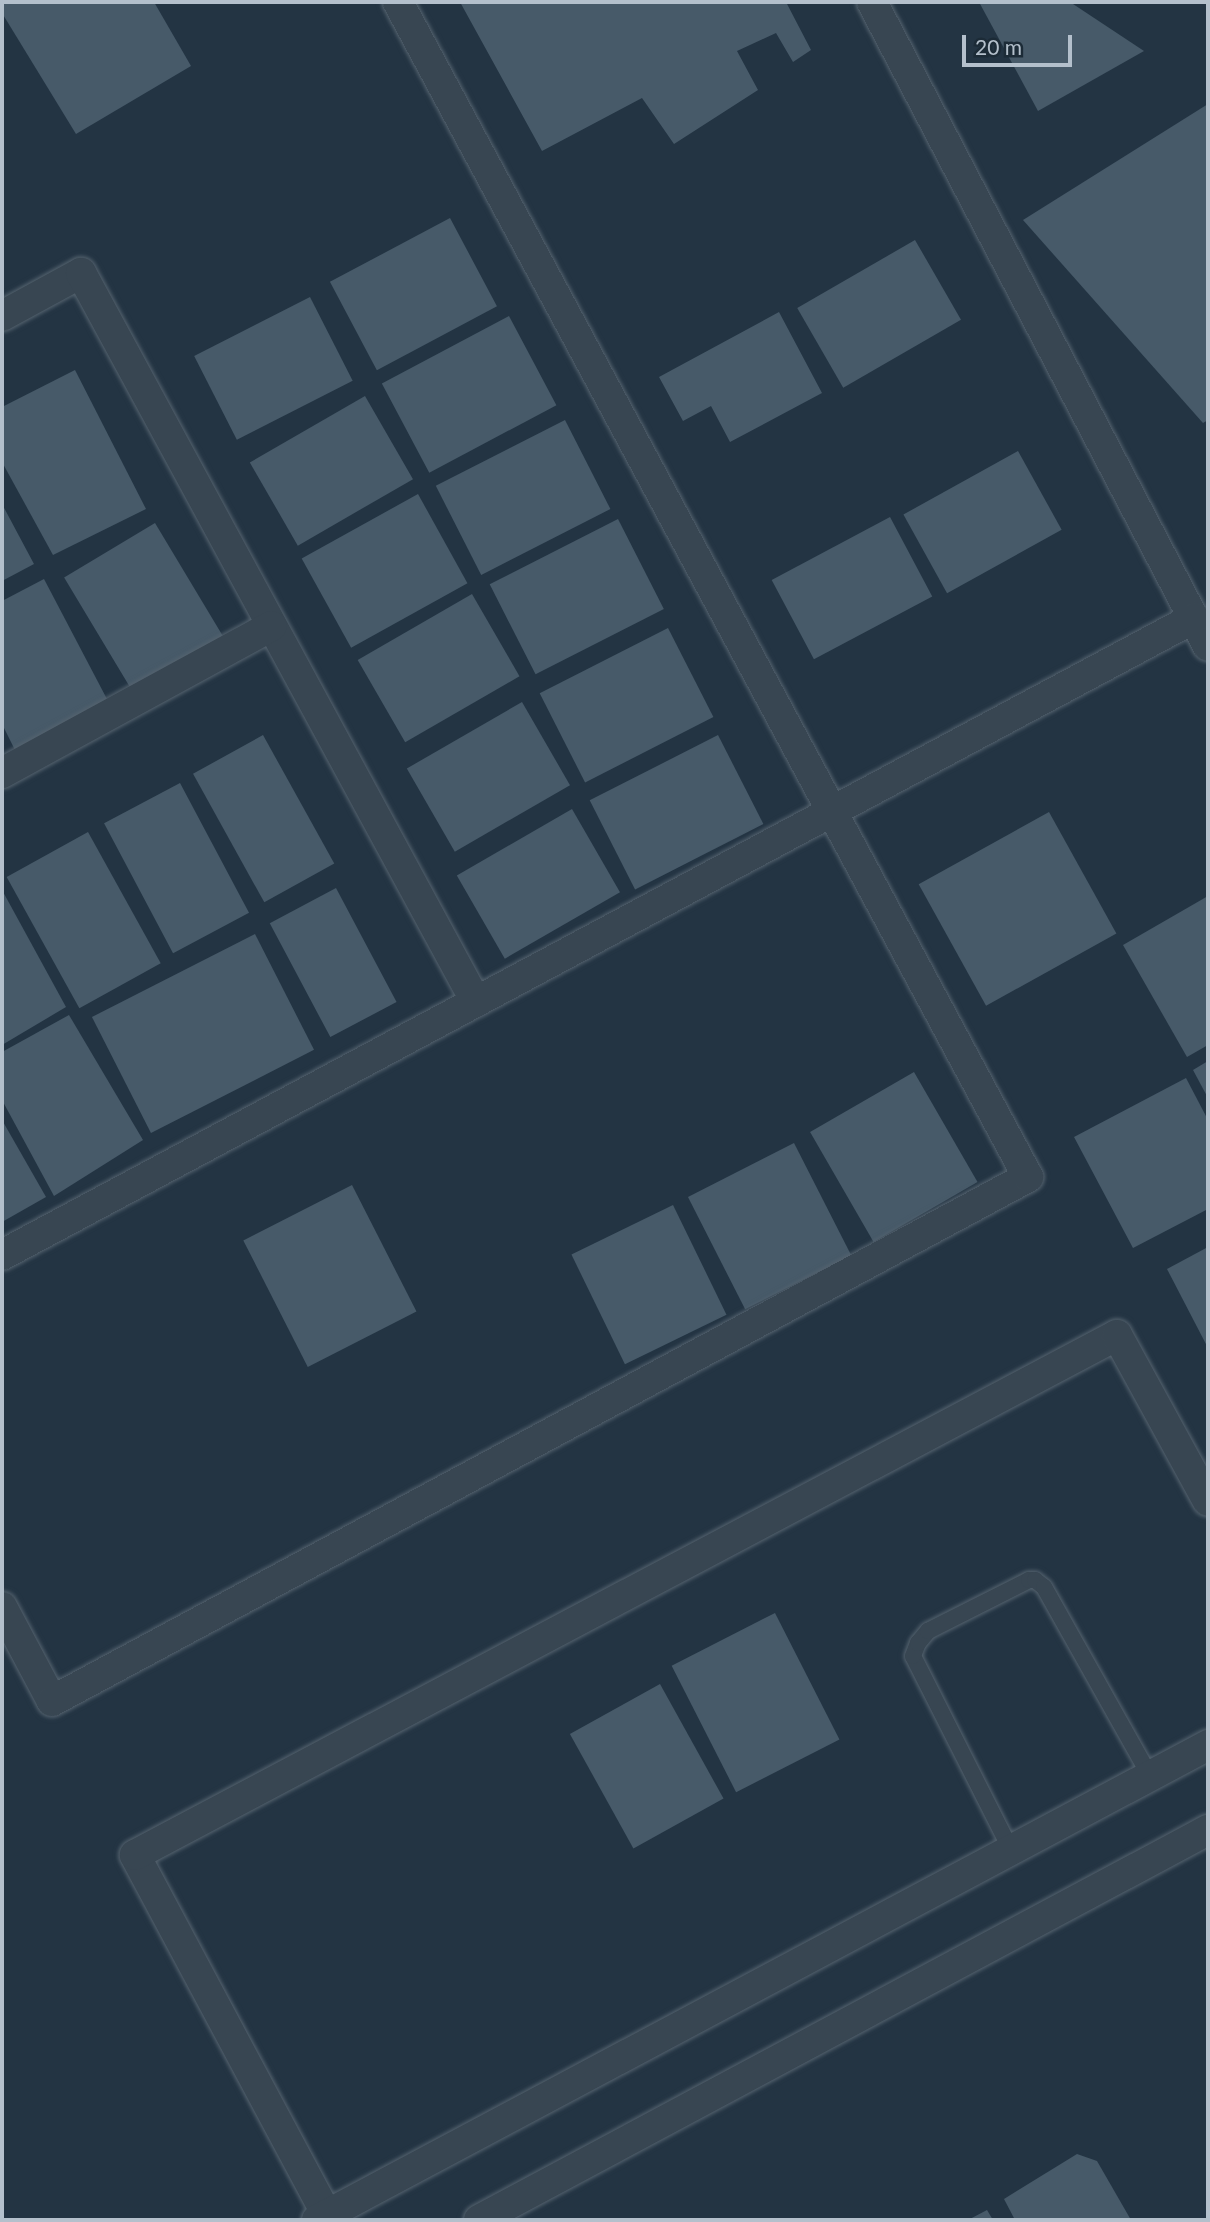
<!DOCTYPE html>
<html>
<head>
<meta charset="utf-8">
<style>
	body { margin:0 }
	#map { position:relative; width:1210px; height:2222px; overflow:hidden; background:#233443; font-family:Lato,sans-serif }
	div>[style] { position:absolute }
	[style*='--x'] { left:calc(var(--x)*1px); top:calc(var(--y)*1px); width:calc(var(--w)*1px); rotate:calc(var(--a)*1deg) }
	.building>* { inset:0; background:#475a69; transform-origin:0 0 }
	.roads { filter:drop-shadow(0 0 2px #55636f) drop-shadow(0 0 2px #55636f) }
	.lane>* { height:16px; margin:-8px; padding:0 8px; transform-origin:8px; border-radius:8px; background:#384652 }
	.street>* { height:30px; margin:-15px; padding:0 15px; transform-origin:15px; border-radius:15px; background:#384652 }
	span { translate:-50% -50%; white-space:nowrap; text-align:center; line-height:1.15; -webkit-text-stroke:6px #1c2b37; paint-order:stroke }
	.frame { position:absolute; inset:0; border:4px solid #b4c0cc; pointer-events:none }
	.scale { position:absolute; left:962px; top:35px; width:110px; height:32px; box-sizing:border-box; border:4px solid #b4c0cc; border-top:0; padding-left:9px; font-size:21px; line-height:24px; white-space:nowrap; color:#b4c0cc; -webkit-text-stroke:5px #1c2b37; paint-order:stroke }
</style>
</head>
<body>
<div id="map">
	<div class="building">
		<div style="clip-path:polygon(2px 2px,154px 2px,191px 66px,76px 134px,2px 13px)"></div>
		<div style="clip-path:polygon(460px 2px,786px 2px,811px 50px,793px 62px,776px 33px,737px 51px,758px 90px,674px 144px,642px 98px,542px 151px)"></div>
		<div style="clip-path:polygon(979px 2px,1070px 2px,1144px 51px,1038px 111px)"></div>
		<div style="clip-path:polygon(1208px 104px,1208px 420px,1203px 423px,1023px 220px)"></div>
		<div style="left:450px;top:218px;width:100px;height:136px;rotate:62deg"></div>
		<div style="left:915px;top:240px;width:92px;height:136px;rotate:60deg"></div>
		<div style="left:310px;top:297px;width:94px;height:130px;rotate:63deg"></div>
		<div style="clip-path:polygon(779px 312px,822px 393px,730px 442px,711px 406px,683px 421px,659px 377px)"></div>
		<div style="left:509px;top:316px;width:101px;height:144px;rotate:62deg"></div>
		<div style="clip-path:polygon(75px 370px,146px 509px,53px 555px,2px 462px,2px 407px)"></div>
		<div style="left:365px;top:396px;width:96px;height:133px;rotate:60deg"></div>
		<div style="left:565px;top:420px;width:100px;height:145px;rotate:63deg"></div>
		<div style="left:1018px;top:451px;width:90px;height:131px;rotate:61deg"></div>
		<div style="left:418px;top:494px;width:102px;height:133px;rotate:61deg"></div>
		<div style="clip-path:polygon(2px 504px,34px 564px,2px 581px)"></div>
		<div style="left:890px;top:517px;width:90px;height:134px;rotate:62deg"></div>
		<div style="left:618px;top:519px;width:101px;height:144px;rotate:63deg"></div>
		<div style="left:155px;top:523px;width:139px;height:106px;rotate:59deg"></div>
		<div style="clip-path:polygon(44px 579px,108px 701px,18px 756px,2px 724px,2px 601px)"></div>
		<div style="left:472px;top:594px;width:95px;height:132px;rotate:60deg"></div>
		<div style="left:668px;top:628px;width:100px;height:144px;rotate:63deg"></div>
		<div style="left:522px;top:702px;width:96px;height:133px;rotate:60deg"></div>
		<div style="left:263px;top:735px;width:147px;height:80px;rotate:61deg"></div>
		<div style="left:718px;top:735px;width:100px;height:144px;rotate:63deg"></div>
		<div style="left:180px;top:783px;width:147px;height:86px;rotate:62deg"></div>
		<div style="left:572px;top:809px;width:96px;height:133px;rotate:60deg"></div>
		<div style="left:1049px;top:812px;width:139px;height:149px;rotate:61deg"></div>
		<div style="left:88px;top:832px;width:150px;height:93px;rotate:61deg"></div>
		<div style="left:336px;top:888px;width:129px;height:75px;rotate:62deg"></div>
		<div style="clip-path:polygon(2px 890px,66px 1007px,2px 1045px)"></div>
		<div style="clip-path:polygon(1208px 896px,1208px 1045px,1187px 1057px,1123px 945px)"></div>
		<div style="left:255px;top:934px;width:130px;height:183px;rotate:63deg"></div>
		<div style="clip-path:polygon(69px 1015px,143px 1140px,54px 1196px,2px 1100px,2px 1052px)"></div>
		<div style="clip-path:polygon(1208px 1061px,1208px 1098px,1193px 1070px)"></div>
		<div style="left:914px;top:1072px;width:127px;height:120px;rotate:60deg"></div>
		<div style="clip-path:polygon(1186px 1078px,1208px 1120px,1208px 1209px,1133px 1248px,1074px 1137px)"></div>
		<div style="clip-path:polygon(2px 1120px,46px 1197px,2px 1222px)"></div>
		<div style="left:794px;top:1143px;width:126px;height:119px;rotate:63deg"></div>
		<div style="left:352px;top:1185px;width:142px;height:122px;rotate:63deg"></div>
		<div style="left:673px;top:1205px;width:122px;height:113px;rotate:64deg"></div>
		<div style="clip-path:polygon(1208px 1247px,1208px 1348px,1167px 1269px)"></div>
		<div style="left:775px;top:1613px;width:142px;height:116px;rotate:63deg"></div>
		<div style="left:660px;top:1684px;width:131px;height:103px;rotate:61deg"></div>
		<div style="clip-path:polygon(1077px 2154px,1097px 2161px,1131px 2220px,1015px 2220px,1004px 2199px)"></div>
		<div style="clip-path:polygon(987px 2210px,993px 2220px,968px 2220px)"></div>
	</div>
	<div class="roads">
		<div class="lane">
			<div style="--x:1011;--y:1850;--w:217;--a:-116.8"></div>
			<div style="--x:913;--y:1656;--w:14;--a:-69"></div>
			<div style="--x:918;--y:1643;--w:16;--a:-50"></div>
			<div style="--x:928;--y:1631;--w:113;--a:-26.8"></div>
			<div style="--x:1029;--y:1580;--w:6;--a:0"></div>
			<div style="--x:1035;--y:1580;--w:11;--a:38"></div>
			<div style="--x:1044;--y:1587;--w:217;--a:60.7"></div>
		</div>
		<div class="street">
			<div style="--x:872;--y:2;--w:726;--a:62.45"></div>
			<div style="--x:2;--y:316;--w:90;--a:-28.6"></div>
			<div style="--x:81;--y:273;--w:829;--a:61.55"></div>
			<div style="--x:2;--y:773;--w:307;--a:-28.6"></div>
			<div style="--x:2;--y:1255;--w:1352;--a:-28.12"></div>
			<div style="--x:2;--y:1607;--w:106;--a:62"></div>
			<div style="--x:52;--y:1701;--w:1108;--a:-28.23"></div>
			<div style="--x:1028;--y:1177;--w:1333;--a:-118.2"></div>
			<div style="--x:327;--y:2215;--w:408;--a:-118.1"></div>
			<div style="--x:135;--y:1855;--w:1111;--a:-27.9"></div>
			<div style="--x:1117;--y:1335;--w:189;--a:61.3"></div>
			<div style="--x:317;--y:2220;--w:1010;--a:-28.06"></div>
			<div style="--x:479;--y:2220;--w:827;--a:-28.15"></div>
		</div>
	</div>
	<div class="frame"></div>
	<div class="scale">20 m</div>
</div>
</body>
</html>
